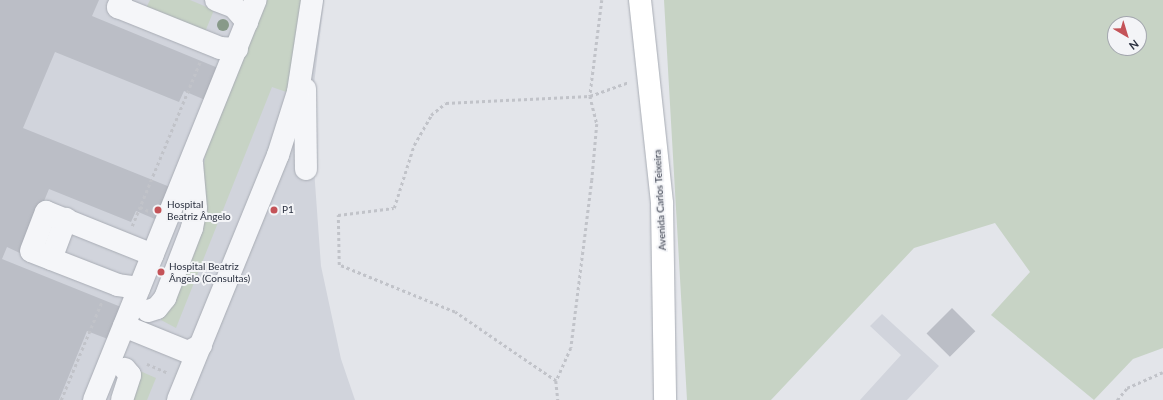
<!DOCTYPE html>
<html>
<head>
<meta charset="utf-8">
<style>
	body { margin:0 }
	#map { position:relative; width:1163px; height:400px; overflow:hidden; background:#e3e5ea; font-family:Lato,sans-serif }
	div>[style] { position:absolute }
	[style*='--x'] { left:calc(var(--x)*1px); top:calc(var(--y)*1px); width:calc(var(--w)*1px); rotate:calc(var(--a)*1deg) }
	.built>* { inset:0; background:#d1d4dc }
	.green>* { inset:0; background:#c7d3c5 }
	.building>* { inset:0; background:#bbbec6; transform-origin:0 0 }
	.path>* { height:2.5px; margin-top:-1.25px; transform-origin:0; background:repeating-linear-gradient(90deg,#c1c3c9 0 3px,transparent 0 6px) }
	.roads { filter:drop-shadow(0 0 1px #a8acb4) drop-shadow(0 0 1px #a8acb4) }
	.minor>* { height:22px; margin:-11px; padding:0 11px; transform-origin:11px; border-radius:11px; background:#f5f6f9 }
	.major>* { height:22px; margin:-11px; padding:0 11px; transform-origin:11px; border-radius:11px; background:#fff }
	.trees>* { width:12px; height:12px; margin:-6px; border-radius:50%; background:#889a89 }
	.dots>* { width:11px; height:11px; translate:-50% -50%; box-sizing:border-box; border:2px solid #f3f4f7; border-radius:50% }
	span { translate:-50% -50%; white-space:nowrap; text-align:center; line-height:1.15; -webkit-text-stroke:4px #f3f4f7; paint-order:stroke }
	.street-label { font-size:10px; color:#2c3241 }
	.poi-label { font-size:10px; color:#2c3241 }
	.left { translate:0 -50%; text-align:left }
	.north { position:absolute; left:1107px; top:16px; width:40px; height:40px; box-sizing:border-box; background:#f3f4f7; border:1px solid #a3a6ae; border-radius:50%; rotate:142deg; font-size:11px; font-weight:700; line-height:16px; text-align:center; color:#2c3241 }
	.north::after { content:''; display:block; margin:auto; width:14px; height:18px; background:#c45358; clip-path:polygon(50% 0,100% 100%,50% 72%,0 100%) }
</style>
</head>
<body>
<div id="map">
	<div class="built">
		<div style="clip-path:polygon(0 0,324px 0,311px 110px,313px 155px,321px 266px,341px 359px,355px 400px,0 400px)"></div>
		<div style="clip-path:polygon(882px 314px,939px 366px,907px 400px,860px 400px,901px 355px,870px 326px)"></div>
	</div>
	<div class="green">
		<div style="clip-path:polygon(150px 0,190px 0,214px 10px,205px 32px,146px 8px)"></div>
		<div style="clip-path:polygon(267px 0,303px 0,292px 94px,272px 87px,176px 328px,161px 320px,198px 231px,205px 154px)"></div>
		<div style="clip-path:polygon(evenodd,664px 0,1163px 0,1163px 348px,1133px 359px,1094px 400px,991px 315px,1030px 272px,995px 223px,914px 248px,771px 400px,687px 400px,664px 0,1115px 24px,1139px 24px,1139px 48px,1115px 48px,1115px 24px)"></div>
		<div style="clip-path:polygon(140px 371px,156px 378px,147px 400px,129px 400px)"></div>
	</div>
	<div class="building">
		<div style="clip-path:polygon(0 0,99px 0,92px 16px,223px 70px,210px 102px,184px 91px,179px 102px,55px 52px,23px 128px,175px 189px,162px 222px,136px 211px,131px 222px,49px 189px,22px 254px,7px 247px,2px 259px,126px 309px,113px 341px,87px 331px,59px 400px,0 400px)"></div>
		<div style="left:952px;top:308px;width:33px;height:36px;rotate:45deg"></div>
	</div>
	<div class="path">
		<div style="--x:602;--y:0;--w:97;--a:97.1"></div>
		<div style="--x:590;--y:96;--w:29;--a:76"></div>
		<div style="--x:597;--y:124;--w:56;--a:95.1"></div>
		<div style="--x:592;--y:180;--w:169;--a:97.1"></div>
		<div style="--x:571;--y:348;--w:36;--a:114"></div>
		<div style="--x:556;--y:381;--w:122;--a:-145.7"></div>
		<div style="--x:455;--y:312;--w:125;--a:-157.9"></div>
		<div style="--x:339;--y:265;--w:50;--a:-91.1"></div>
		<div style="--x:338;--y:215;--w:56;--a:-7.1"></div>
		<div style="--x:394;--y:208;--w:66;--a:-72.4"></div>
		<div style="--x:414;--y:145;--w:34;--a:-60"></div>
		<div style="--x:431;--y:115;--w:19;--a:-39"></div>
		<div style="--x:446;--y:103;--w:144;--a:-2.8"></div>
		<div style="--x:590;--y:96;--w:41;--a:-19.7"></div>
		<div style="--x:140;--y:207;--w:10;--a:24"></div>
		<div style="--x:132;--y:226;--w:178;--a:-67.5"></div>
		<div style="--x:147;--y:364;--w:23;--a:23"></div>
		<div style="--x:556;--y:381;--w:19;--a:84"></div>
		<div style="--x:61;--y:400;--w:107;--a:-67.5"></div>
		<div style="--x:1117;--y:400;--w:16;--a:-50"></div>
		<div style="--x:1127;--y:388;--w:39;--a:-24"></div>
	</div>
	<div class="roads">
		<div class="minor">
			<div style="--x:121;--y:0;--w:8;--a:113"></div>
			<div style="--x:118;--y:7;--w:110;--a:21.9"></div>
			<div style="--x:220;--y:48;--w:17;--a:3"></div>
			<div style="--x:216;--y:0;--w:19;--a:21"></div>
			<div style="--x:234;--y:7;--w:20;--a:49"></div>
			<div style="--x:305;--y:89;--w:80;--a:89.3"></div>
			<div style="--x:51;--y:259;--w:43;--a:-69.4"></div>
			<div style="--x:139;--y:288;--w:21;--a:-172"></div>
			<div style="--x:118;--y:285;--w:93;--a:-158.7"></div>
			<div style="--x:31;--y:251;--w:42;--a:-69"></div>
			<div style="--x:46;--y:212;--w:115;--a:21.9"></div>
			<div style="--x:148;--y:311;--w:9;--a:-18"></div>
			<div style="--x:157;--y:308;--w:13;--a:-51"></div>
			<div style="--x:165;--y:298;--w:75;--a:-68.9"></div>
			<div style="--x:192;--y:228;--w:20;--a:-79"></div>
			<div style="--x:196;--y:208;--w:45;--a:-95.1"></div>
			<div style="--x:124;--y:326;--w:69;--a:22.1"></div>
			<div style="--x:188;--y:352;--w:15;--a:-28"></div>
			<div style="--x:94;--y:400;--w:432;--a:-68"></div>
			<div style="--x:122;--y:400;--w:26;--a:-72"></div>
			<div style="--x:130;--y:375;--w:8;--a:-130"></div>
			<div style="--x:178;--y:400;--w:265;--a:-67.8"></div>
			<div style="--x:278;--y:155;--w:66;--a:-72.4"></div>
			<div style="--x:298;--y:92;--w:93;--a:-81.3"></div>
		</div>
		<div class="major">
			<div style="--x:640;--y:0;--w:205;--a:83.8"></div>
			<div style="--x:662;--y:204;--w:196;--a:89.1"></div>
		</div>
	</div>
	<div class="trees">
		<div style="left:223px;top:25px"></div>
	</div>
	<div class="dots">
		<div style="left:158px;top:210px;background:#c45358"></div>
		<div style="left:274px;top:210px;background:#c45358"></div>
		<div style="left:161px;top:272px;background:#c45358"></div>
	</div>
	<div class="street-label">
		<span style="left:660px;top:200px;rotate:-93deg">Avenida Carlos Teixeira</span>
	</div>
	<div class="poi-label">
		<span class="left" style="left:167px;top:210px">Hospital<br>Beatriz Ângelo</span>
		<span class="left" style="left:282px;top:210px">P1</span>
		<span class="left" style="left:169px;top:272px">Hospital Beatriz<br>Ângelo (Consultas)</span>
	</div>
	<div class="north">N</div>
</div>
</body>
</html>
